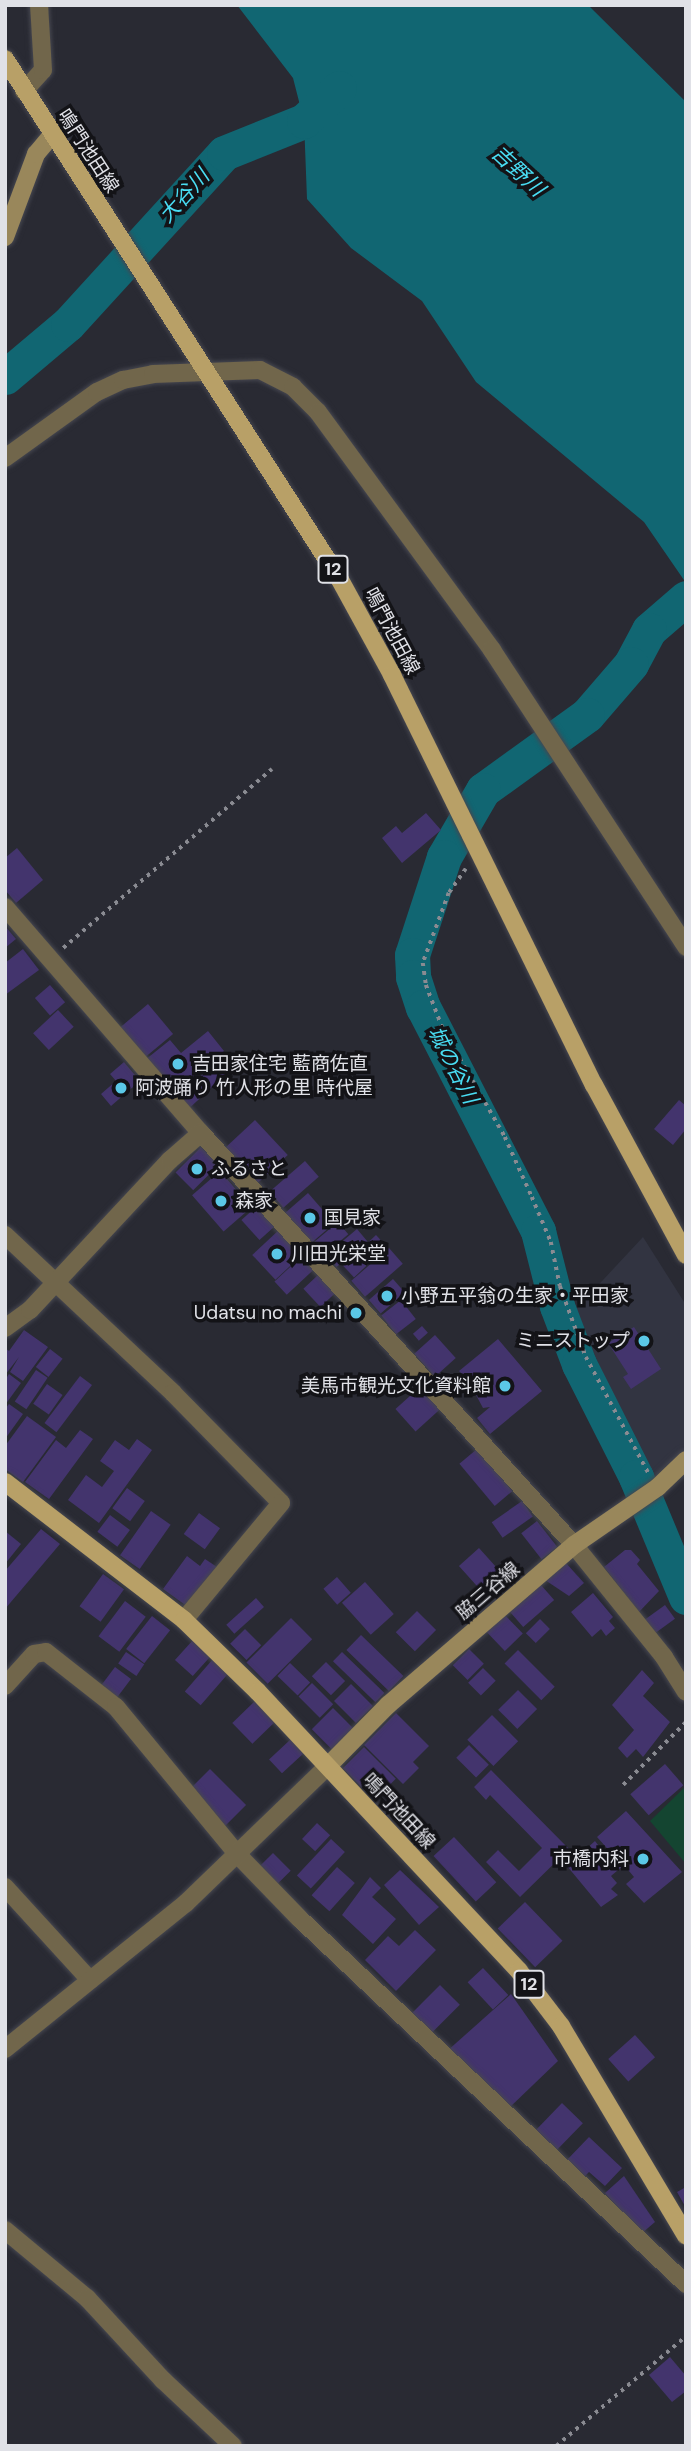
<!DOCTYPE html>
<html>
<head>
<meta charset="utf-8">
<style>
	body { margin:0 }
	#map { position:relative; width:691px; height:2451px; overflow:hidden; background:#292a33; font-family:"DM Sans","Noto Sans JP",sans-serif }
	div>[style] { position:absolute }
	[style*='--x'] { left:calc(var(--x)*1px); top:calc(var(--y)*1px); width:calc(var(--w)*1px); rotate:calc(var(--a)*1deg) }
	.built>* { inset:0; background:#323441 }
	.green>* { inset:0; background:#144531 }
	.water>* { inset:0; background:#116672 }
	.river>* { height:35px; margin:-17.5px; padding:0 17.5px; transform-origin:17.5px; border-radius:17.5px; background:#116672 }
	.building>* { inset:0; background:#43346d; transform-origin:0 0 }
	.path>* { height:3.5px; margin-top:-1.75px; transform-origin:0; background:repeating-linear-gradient(90deg,#8a8b92 0 3.5px,transparent 0 8.5px) }
	.roads { filter:drop-shadow(0 0 2px #464750) drop-shadow(0 0 2px #464750) }
	.street>* { height:18px; margin:-9px; padding:0 9px; transform-origin:9px; border-radius:9px; background:#71664b }
	.secondary>* { height:18px; margin:-9px; padding:0 9px; transform-origin:9px; border-radius:9px; background:#99875b }
	.primary>* { height:18px; margin:-9px; padding:0 9px; transform-origin:9px; border-radius:9px; background:#b8a067 }
	.dots>* { width:19px; height:19px; translate:-50% -50%; box-sizing:border-box; border:4px solid #131317; border-radius:50% }
	span { translate:-50% -50%; white-space:nowrap; text-align:center; line-height:1.15; -webkit-text-stroke:7px #131317; paint-order:stroke }
	.shield-label span { padding:2px 5px; background:#131317; border:2px solid; border-radius:5px; -webkit-text-stroke-width:0 }
	.shield-label { font-size:18px; color:#e0e1e7; font-weight:700 }
	.street-label { font-size:19px; color:#e0e1e7 }
	.poi-label { font-size:19px; color:#e0e1e7 }
	.left { translate:0 -50%; text-align:left }
	.right { translate:-100% -50%; text-align:right }
	.water-label { font-size:21px; color:#49ddf3; font-style:italic }
	.frame { position:absolute; inset:0; border:7px solid #e0e1e7; pointer-events:none }
</style>
</head>
<body>
<div id="map">
	<div class="built">
		<div style="clip-path:polygon(643px 1237px,686px 1305px,686px 1450px,657px 1480px,616px 1404px,575px 1310px)"></div>
	</div>
	<div class="green">
		<div style="clip-path:polygon(686px 1786px,686px 1864px,650px 1821px)"></div>
	</div>
	<div class="water">
		<div style="clip-path:polygon(237px 5px,588px 5px,686px 102px,686px 583px,644px 522px,476px 382px,422px 301px,351px 248px,307px 199px,304px 121px,293px 78px)"></div>
	</div>
	<div class="river">
		<div style="--x:5;--y:377;--w:82;--a:-40.1"></div>
		<div style="--x:68;--y:324;--w:231;--a:-47.6"></div>
		<div style="--x:224;--y:153;--w:86;--a:-21.8"></div>
		<div style="--x:304;--y:121;--w:48;--a:-43.3"></div>
		<div style="--x:686;--y:598;--w:49;--a:139.1"></div>
		<div style="--x:649;--y:630;--w:38;--a:118"></div>
		<div style="--x:631;--y:664;--w:67;--a:130.8"></div>
		<div style="--x:587;--y:715;--w:128;--a:144.2"></div>
		<div style="--x:483;--y:790;--w:78;--a:120.2"></div>
		<div style="--x:444;--y:857;--w:103;--a:108.1"></div>
		<div style="--x:412;--y:955;--w:22;--a:87"></div>
		<div style="--x:413;--y:977;--w:32;--a:72"></div>
		<div style="--x:423;--y:1007;--w:252;--a:62.8"></div>
		<div style="--x:538;--y:1231;--w:77;--a:75.8"></div>
		<div style="--x:557;--y:1306;--w:62;--a:69.2"></div>
		<div style="--x:579;--y:1364;--w:127;--a:63.2"></div>
		<div style="--x:636;--y:1477;--w:130;--a:67.4"></div>
	</div>
	<div class="building">
		<div style="clip-path:polygon(426px 813px,441px 830px,402px 863px,382px 838px,396px 826px,402px 833px)"></div>
		<div style="clip-path:polygon(17px 848px,43px 880px,16px 903px,5px 890px,5px 858px)"></div>
		<div style="clip-path:polygon(5px 926px,16px 939px,5px 948px)"></div>
		<div style="clip-path:polygon(23px 949px,39px 970px,5px 995px,5px 963px)"></div>
		<div style="left:50px;top:985px;width:23px;height:20px;rotate:49deg"></div>
		<div style="left:148px;top:1004px;width:39px;height:40px;rotate:50deg"></div>
		<div style="left:58px;top:1010px;width:23px;height:34px;rotate:47deg"></div>
		<div style="clip-path:polygon(208px 1031px,224px 1051px,172px 1094px,145px 1060px,170px 1040px,181px 1053px)"></div>
		<div style="left:224px;top:1054px;width:16px;height:65px;rotate:47deg"></div>
		<div style="clip-path:polygon(124px 1062px,140px 1081px,111px 1106px,101px 1094px,116px 1081px,110px 1074px)"></div>
		<div style="clip-path:polygon(679px 1100px,686px 1106px,686px 1129px,673px 1145px,654px 1129px)"></div>
		<div style="left:255px;top:1120px;width:48px;height:44px;rotate:47deg"></div>
		<div style="left:201px;top:1147px;width:25px;height:36px;rotate:45deg"></div>
		<div style="left:305px;top:1161px;width:21px;height:47px;rotate:49deg"></div>
		<div style="left:220px;top:1171px;width:48px;height:37px;rotate:49deg"></div>
		<div style="left:308px;top:1193px;width:40px;height:30px;rotate:49deg"></div>
		<div style="left:257px;top:1206px;width:27px;height:21px;rotate:48deg"></div>
		<div style="left:338px;top:1222px;width:16px;height:32px;rotate:50deg"></div>
		<div style="left:280px;top:1229px;width:34px;height:38px;rotate:47deg"></div>
		<div style="left:357px;top:1229px;width:16px;height:40px;rotate:50deg"></div>
		<div style="left:376px;top:1235px;width:16px;height:45px;rotate:47deg"></div>
		<div style="left:389px;top:1248px;width:21px;height:50px;rotate:49deg"></div>
		<div style="left:303px;top:1255px;width:18px;height:39px;rotate:47deg"></div>
		<div style="left:318px;top:1275px;width:25px;height:20px;rotate:47deg"></div>
		<div style="left:393px;top:1279px;width:18px;height:32px;rotate:49deg"></div>
		<div style="left:401px;top:1300px;width:24px;height:25px;rotate:52deg"></div>
		<div style="left:422px;top:1326px;width:9px;height:12px;rotate:49deg"></div>
		<div style="clip-path:polygon(634px 1327px,661px 1369px,631px 1389px,623px 1377px,628px 1374px,608px 1343px)"></div>
		<div style="clip-path:polygon(24px 1330px,48px 1347px,23px 1381px,10px 1372px,19px 1357px,5px 1375px,5px 1348px,9px 1351px)"></div>
		<div style="left:435px;top:1335px;width:31px;height:28px;rotate:48deg"></div>
		<div style="clip-path:polygon(498px 1339px,542px 1391px,490px 1434px,477px 1418px,490px 1407px,483px 1408px,470px 1384px,465px 1388px,458px 1380px,463px 1375px,459px 1371px)"></div>
		<div style="left:50px;top:1349px;width:16px;height:23px;rotate:38deg"></div>
		<div style="left:36px;top:1370px;width:14px;height:38px;rotate:34deg"></div>
		<div style="clip-path:polygon(9px 1374px,21px 1383px,5px 1405px,5px 1380px)"></div>
		<div style="left:80px;top:1376px;width:15px;height:59px;rotate:37deg"></div>
		<div style="left:47px;top:1384px;width:19px;height:24px;rotate:35deg"></div>
		<div style="left:420px;top:1387px;width:30px;height:33px;rotate:48deg"></div>
		<div style="clip-path:polygon(9px 1404px,23px 1414px,5px 1439px,5px 1409px)"></div>
		<div style="clip-path:polygon(27px 1416px,56px 1437px,23px 1482px,5px 1469px,5px 1446px)"></div>
		<div style="clip-path:polygon(80px 1430px,93px 1439px,49px 1499px,25px 1482px,56px 1440px,66px 1448px)"></div>
		<div style="clip-path:polygon(137px 1439px,152px 1450px,99px 1523px,68px 1500px,86px 1475px,102px 1487px,114px 1471px,100px 1461px,115px 1440px,129px 1450px)"></div>
		<div style="left:477px;top:1449px;width:55px;height:23px;rotate:50deg"></div>
		<div style="left:127px;top:1488px;width:22px;height:25px;rotate:36deg"></div>
		<div style="left:522px;top:1501px;width:19px;height:37px;rotate:55deg"></div>
		<div style="left:151px;top:1511px;width:24px;height:54px;rotate:35deg"></div>
		<div style="left:199px;top:1513px;width:26px;height:26px;rotate:36deg"></div>
		<div style="left:110px;top:1515px;width:25px;height:21px;rotate:37deg"></div>
		<div style="left:537px;top:1521px;width:33px;height:20px;rotate:52deg"></div>
		<div style="clip-path:polygon(41px 1529px,60px 1544px,5px 1609px,5px 1571px)"></div>
		<div style="clip-path:polygon(5px 1531px,21px 1544px,5px 1564px)"></div>
		<div style="left:479px;top:1548px;width:46px;height:27px;rotate:48deg"></div>
		<div style="clip-path:polygon(625px 1550px,631px 1550px,640px 1560px,637px 1564px,659px 1591px,639px 1612px,604px 1567px)"></div>
		<div style="clip-path:polygon(187px 1556px,200px 1566px,205px 1559px,217px 1567px,188px 1607px,163px 1589px)"></div>
		<div style="clip-path:polygon(566px 1563px,584px 1583px,569px 1596px,545px 1580px)"></div>
		<div style="left:103px;top:1574px;width:26px;height:40px;rotate:36deg"></div>
		<div style="left:337px;top:1577px;width:21px;height:18px;rotate:49deg"></div>
		<div style="left:365px;top:1582px;width:43px;height:31px;rotate:48deg"></div>
		<div style="left:541px;top:1585px;width:20px;height:41px;rotate:49deg"></div>
		<div style="clip-path:polygon(593px 1593px,613px 1617px,609px 1621px,615px 1628px,606px 1636px,601px 1629px,592px 1637px,571px 1612px)"></div>
		<div style="left:256px;top:1598px;width:12px;height:40px;rotate:48deg"></div>
		<div style="left:125px;top:1601px;width:26px;height:44px;rotate:37deg"></div>
		<div style="left:665px;top:1605px;width:17px;height:26px;rotate:54deg"></div>
		<div style="left:417px;top:1611px;width:27px;height:30px;rotate:45deg"></div>
		<div style="left:502px;top:1612px;width:30px;height:25px;rotate:46deg"></div>
		<div style="left:152px;top:1616px;width:23px;height:42px;rotate:38deg"></div>
		<div style="left:291px;top:1618px;width:30px;height:63px;rotate:45deg"></div>
		<div style="left:540px;top:1619px;width:14px;height:20px;rotate:45deg"></div>
		<div style="left:245px;top:1629px;width:23px;height:21px;rotate:45deg"></div>
		<div style="left:361px;top:1635px;width:59px;height:21px;rotate:44deg"></div>
		<div style="left:193px;top:1640px;width:24px;height:27px;rotate:42deg"></div>
		<div style="left:469px;top:1649px;width:21px;height:23px;rotate:45deg"></div>
		<div style="left:518px;top:1650px;width:52px;height:19px;rotate:45deg"></div>
		<div style="left:126px;top:1652px;width:22px;height:14px;rotate:34deg"></div>
		<div style="left:342px;top:1652px;width:59px;height:13px;rotate:44deg"></div>
		<div style="left:213px;top:1659px;width:21px;height:43px;rotate:41deg"></div>
		<div style="left:326px;top:1662px;width:27px;height:20px;rotate:45deg"></div>
		<div style="left:290px;top:1663px;width:28px;height:18px;rotate:44deg"></div>
		<div style="left:115px;top:1667px;width:20px;height:30px;rotate:37deg"></div>
		<div style="left:483px;top:1668px;width:18px;height:21px;rotate:45deg"></div>
		<div style="clip-path:polygon(642px 1670px,654px 1683px,643px 1696px,670px 1722px,643px 1757px,636px 1749px,627px 1758px,618px 1748px,634px 1730px,612px 1705px)"></div>
		<div style="left:312px;top:1683px;width:30px;height:19px;rotate:45deg"></div>
		<div style="left:351px;top:1684px;width:31px;height:24px;rotate:45deg"></div>
		<div style="left:518px;top:1690px;width:27px;height:28px;rotate:45deg"></div>
		<div style="left:256px;top:1700px;width:29px;height:33px;rotate:46deg"></div>
		<div style="left:333px;top:1708px;width:30px;height:30px;rotate:45deg"></div>
		<div style="clip-path:polygon(396px 1713px,429px 1746px,413px 1762px,419px 1768px,403px 1784px,364px 1745px)"></div>
		<div style="left:492px;top:1715px;width:37px;height:35px;rotate:45deg"></div>
		<div style="left:291px;top:1739px;width:19px;height:30px;rotate:47deg"></div>
		<div style="left:469px;top:1745px;width:28px;height:18px;rotate:45deg"></div>
		<div style="left:364px;top:1747px;width:45px;height:30px;rotate:45deg"></div>
		<div style="left:665px;top:1764px;width:28px;height:46px;rotate:49deg"></div>
		<div style="left:210px;top:1769px;width:51px;height:30px;rotate:45deg"></div>
		<div style="clip-path:polygon(491px 1770px,569px 1849px,520px 1897px,486px 1862px,498px 1850px,519px 1871px,542px 1848px,490px 1795px,486px 1800px,474px 1787px)"></div>
		<div style="clip-path:polygon(626px 1811px,682px 1872px,644px 1903px,626px 1884px,634px 1877px,624px 1865px,611px 1876px,617px 1883px,611px 1889px,618px 1895px,601px 1907px,567px 1866px,595px 1841px,611px 1862px,618px 1867px,621px 1864px,597px 1837px)"></div>
		<div style="left:317px;top:1823px;width:18px;height:22px;rotate:43deg"></div>
		<div style="left:454px;top:1837px;width:62px;height:28px;rotate:47deg"></div>
		<div style="left:331px;top:1839px;width:19px;height:50px;rotate:43deg"></div>
		<div style="left:273px;top:1853px;width:25px;height:21px;rotate:45deg"></div>
		<div style="left:337px;top:1867px;width:24px;height:38px;rotate:42deg"></div>
		<div style="clip-path:polygon(400px 1870px,439px 1907px,419px 1925px,384px 1885px)"></div>
		<div style="clip-path:polygon(370px 1877px,381px 1888px,372px 1897px,396px 1919px,373px 1944px,342px 1915px)"></div>
		<div style="left:525px;top:1902px;width:54px;height:38px;rotate:46deg"></div>
		<div style="clip-path:polygon(415px 1930px,436px 1950px,396px 1991px,365px 1960px,388px 1936px,399px 1946px)"></div>
		<div style="left:483px;top:1968px;width:37px;height:21px;rotate:47deg"></div>
		<div style="left:440px;top:1985px;width:28px;height:42px;rotate:45deg"></div>
		<div style="clip-path:polygon(511px 1994px,558px 2061px,506px 2111px,446px 2052px)"></div>
		<div style="left:635px;top:2035px;width:30px;height:36px;rotate:48deg"></div>
		<div style="left:562px;top:2103px;width:29px;height:42px;rotate:44deg"></div>
		<div style="clip-path:polygon(589px 2137px,622px 2168px,605px 2186px,589px 2172px,582px 2179px,565px 2162px)"></div>
		<div style="clip-path:polygon(624px 2176px,655px 2222px,641px 2234px,605px 2193px)"></div>
		<div style="clip-path:polygon(686px 2187px,686px 2208px,677px 2192px)"></div>
		<div style="clip-path:polygon(670px 2357px,686px 2376px,686px 2391px,672px 2402px,649px 2375px)"></div>
	</div>
	<div class="path">
		<div style="--x:466;--y:869;--w:29;--a:125"></div>
		<div style="--x:449;--y:893;--w:75;--a:110.4"></div>
		<div style="--x:423;--y:963;--w:22;--a:82"></div>
		<div style="--x:426;--y:985;--w:47;--a:68.9"></div>
		<div style="--x:443;--y:1029;--w:125;--a:60.1"></div>
		<div style="--x:505;--y:1137;--w:66;--a:65.8"></div>
		<div style="--x:532;--y:1197;--w:49;--a:67.1"></div>
		<div style="--x:551;--y:1242;--w:45;--a:78.4"></div>
		<div style="--x:560;--y:1286;--w:76;--a:69.9"></div>
		<div style="--x:586;--y:1357;--w:131;--a:61.7"></div>
		<div style="--x:63;--y:948;--w:275;--a:-40.6"></div>
		<div style="--x:623;--y:1785;--w:89;--a:-45"></div>
		<div style="--x:556;--y:2446;--w:170;--a:-40.2"></div>
	</div>
	<div class="roads">
		<div class="street">
			<div style="--x:24;--y:91;--w:28;--a:-48"></div>
			<div style="--x:43;--y:70;--w:65;--a:-93.5"></div>
			<div style="--x:5;--y:458;--w:113;--a:-35.7"></div>
			<div style="--x:97;--y:392;--w:29;--a:-25"></div>
			<div style="--x:123;--y:380;--w:31;--a:-11"></div>
			<div style="--x:153;--y:374;--w:107;--a:-2.1"></div>
			<div style="--x:260;--y:370;--w:37;--a:27"></div>
			<div style="--x:293;--y:387;--w:35;--a:45"></div>
			<div style="--x:318;--y:412;--w:295;--a:53.8"></div>
			<div style="--x:492;--y:650;--w:355;--a:56.8"></div>
			<div style="--x:5;--y:907;--w:299;--a:49.1"></div>
			<div style="--x:201;--y:1133;--w:556;--a:47.84"></div>
			<div style="--x:574;--y:1545;--w:144;--a:51.2"></div>
			<div style="--x:664;--y:1657;--w:41;--a:57.8"></div>
			<div style="--x:5;--y:1235;--w:231;--a:43.2"></div>
			<div style="--x:173;--y:1393;--w:154;--a:45.5"></div>
			<div style="--x:281;--y:1503;--w:152;--a:129.7"></div>
			<div style="--x:5;--y:1328;--w:31;--a:-36"></div>
			<div style="--x:30;--y:1310;--w:205;--a:-47"></div>
			<div style="--x:170;--y:1160;--w:41;--a:-41.1"></div>
			<div style="--x:5;--y:1686;--w:43;--a:-47.8"></div>
			<div style="--x:34;--y:1654;--w:12;--a:-9"></div>
			<div style="--x:46;--y:1652;--w:89;--a:38.2"></div>
			<div style="--x:116;--y:1707;--w:190;--a:50.5"></div>
			<div style="--x:237;--y:1854;--w:89;--a:45.9"></div>
			<div style="--x:299;--y:1918;--w:533;--a:43.4"></div>
			<div style="--x:5;--y:1887;--w:126;--a:47.6"></div>
			<div style="--x:5;--y:2049;--w:233;--a:-38.9"></div>
			<div style="--x:186;--y:1903;--w:197;--a:-44"></div>
			<div style="--x:5;--y:2230;--w:107;--a:39.7"></div>
			<div style="--x:87;--y:2298;--w:112;--a:47.2"></div>
			<div style="--x:163;--y:2380;--w:96;--a:43.3"></div>
		</div>
		<div class="secondary">
			<div style="--x:5;--y:237;--w:89;--a:-69.5"></div>
			<div style="--x:36;--y:154;--w:25;--a:-50"></div>
			<div style="--x:328;--y:1766;--w:86;--a:-45.5"></div>
			<div style="--x:388;--y:1705;--w:245;--a:-40.7"></div>
			<div style="--x:574;--y:1545;--w:102;--a:-34.6"></div>
			<div style="--x:658;--y:1487;--w:39;--a:-44"></div>
		</div>
		<div class="primary">
			<div style="--x:5;--y:59;--w:617;--a:57.24"></div>
			<div style="--x:339;--y:578;--w:111;--a:61.3"></div>
			<div style="--x:392;--y:675;--w:457;--a:63.8"></div>
			<div style="--x:594;--y:1085;--w:193;--a:61.6"></div>
			<div style="--x:5;--y:1482;--w:226;--a:37.6"></div>
			<div style="--x:184;--y:1620;--w:103;--a:44.2"></div>
			<div style="--x:258;--y:1692;--w:382;--a:46.9"></div>
			<div style="--x:519;--y:1971;--w:69;--a:52.6"></div>
			<div style="--x:561;--y:2026;--w:244;--a:59.2"></div>
		</div>
	</div>
	<div class="dots">
		<div style="left:178px;top:1064px;background:#5bc8e7"></div>
		<div style="left:121px;top:1088px;background:#5bc8e7"></div>
		<div style="left:197px;top:1169px;background:#5bc8e7"></div>
		<div style="left:221px;top:1201px;background:#5bc8e7"></div>
		<div style="left:310px;top:1218px;background:#5bc8e7"></div>
		<div style="left:277px;top:1254px;background:#5bc8e7"></div>
		<div style="left:387px;top:1296px;background:#5bc8e7"></div>
		<div style="left:356px;top:1313px;background:#5bc8e7"></div>
		<div style="left:644px;top:1341px;background:#5bc8e7"></div>
		<div style="left:505px;top:1386px;background:#5bc8e7"></div>
		<div style="left:643px;top:1859px;background:#5bc8e7"></div>
	</div>
	<div class="shield-label">
		<span style="left:333px;top:569px">12</span>
		<span style="left:529px;top:1984px">12</span>
	</div>
	<div class="street-label">
		<span style="left:88px;top:151px;rotate:57deg">鳴門池田線</span>
		<span style="left:392px;top:631px;rotate:62deg">鳴門池田線</span>
		<span style="left:488px;top:1591px;rotate:-41deg">脇三谷線</span>
		<span style="left:399px;top:1811px;rotate:47deg">鳴門池田線</span>
	</div>
	<div class="poi-label">
		<span class="left" style="left:192px;top:1064px">吉田家住宅 藍商佐直</span>
		<span class="left" style="left:135px;top:1088px">阿波踊り 竹人形の里 時代屋</span>
		<span class="left" style="left:211px;top:1169px">ふるさと</span>
		<span class="left" style="left:235px;top:1201px">森家</span>
		<span class="left" style="left:324px;top:1218px">国見家</span>
		<span class="left" style="left:291px;top:1254px">川田光栄堂</span>
		<span class="left" style="left:401px;top:1296px">小野五平翁の生家・平田家</span>
		<span class="right" style="left:342px;top:1313px">Udatsu no machi</span>
		<span class="right" style="left:630px;top:1341px">ミニストップ</span>
		<span class="right" style="left:491px;top:1386px">美馬市観光文化資料館</span>
		<span class="right" style="left:629px;top:1859px">市橋内科</span>
	</div>
	<div class="water-label">
		<span style="left:518px;top:171px;rotate:43deg">吉野川</span>
		<span style="left:184px;top:196px;rotate:-48deg">大谷川</span>
		<span style="left:453px;top:1065px;rotate:63deg">城の谷川</span>
	</div>
	<div class="frame"></div>
</div>
</body>
</html>
